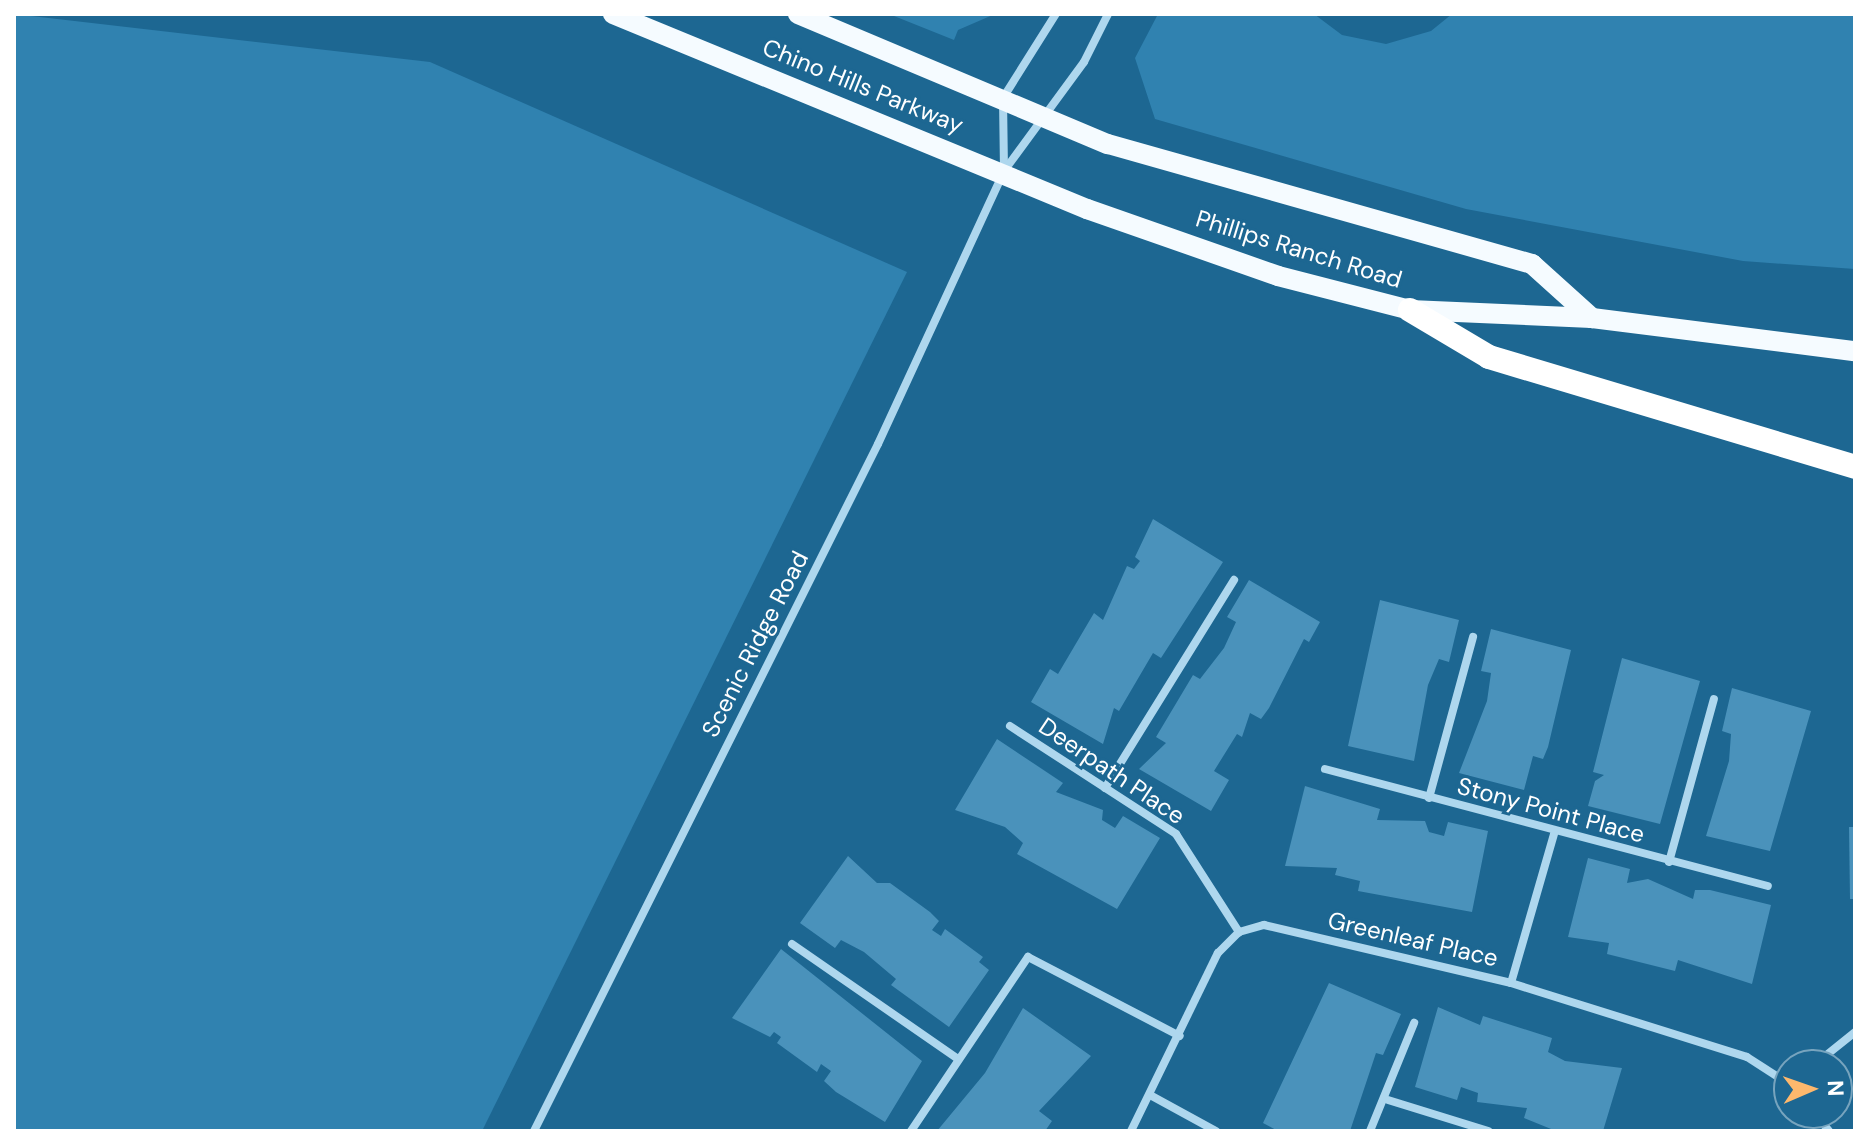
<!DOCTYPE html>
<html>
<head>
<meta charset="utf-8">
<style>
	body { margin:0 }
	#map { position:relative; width:1869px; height:1145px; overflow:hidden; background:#1d6792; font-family:"DM Sans",sans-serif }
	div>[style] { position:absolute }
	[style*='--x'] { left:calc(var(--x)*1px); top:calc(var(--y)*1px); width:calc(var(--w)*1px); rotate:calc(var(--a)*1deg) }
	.green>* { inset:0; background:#3082b0 }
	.building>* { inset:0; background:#4a92bb }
	.minor>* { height:8px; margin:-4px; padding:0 4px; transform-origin:4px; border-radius:4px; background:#aed7ee }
	.primary>* { height:20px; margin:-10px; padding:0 10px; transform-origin:10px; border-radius:10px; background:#f5fbff }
	.motorway>* { height:24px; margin:-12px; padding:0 12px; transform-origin:12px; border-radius:12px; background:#fff }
	span { translate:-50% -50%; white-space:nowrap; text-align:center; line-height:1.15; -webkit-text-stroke:6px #1d6792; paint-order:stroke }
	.street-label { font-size:24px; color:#fff }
	.frame { position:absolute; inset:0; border:16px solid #fff; pointer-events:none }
	.north { position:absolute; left:1773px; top:1049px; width:80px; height:80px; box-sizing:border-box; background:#1d6792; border:2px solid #77a4be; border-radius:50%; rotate:88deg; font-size:22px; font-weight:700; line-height:32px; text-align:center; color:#fff }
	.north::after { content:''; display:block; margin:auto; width:28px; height:36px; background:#fdb86d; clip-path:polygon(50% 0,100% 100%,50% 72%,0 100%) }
</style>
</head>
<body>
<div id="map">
	<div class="green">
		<div style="clip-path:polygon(14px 14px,430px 62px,907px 272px,482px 1131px,14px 1131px)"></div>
		<div style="clip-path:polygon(889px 14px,995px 14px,958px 30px,954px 40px)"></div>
		<div style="clip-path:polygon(1158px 14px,1314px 14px,1342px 35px,1386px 44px,1431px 31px,1452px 14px,1855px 14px,1855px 269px,1743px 261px,1466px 209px,1155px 119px,1135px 58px)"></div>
	</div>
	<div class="building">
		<div style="clip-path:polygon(1153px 519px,1223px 562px,1161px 658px,1153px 653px,1119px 711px,1114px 708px,1103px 744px,1031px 702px,1050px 669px,1058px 674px,1094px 613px,1103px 620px,1127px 566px,1134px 569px,1140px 561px,1135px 557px)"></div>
		<div style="clip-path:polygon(1249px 580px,1320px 622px,1309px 642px,1304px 639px,1269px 708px,1261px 719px,1250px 713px,1242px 737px,1237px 734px,1214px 771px,1229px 780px,1211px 811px,1139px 769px,1166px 743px,1156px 737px,1193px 675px,1200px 679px,1224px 648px,1236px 622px,1227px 617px)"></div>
		<div style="clip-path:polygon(1380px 600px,1459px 620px,1449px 662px,1439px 659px,1428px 685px,1414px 761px,1348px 746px)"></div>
		<div style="clip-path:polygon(1491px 629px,1571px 650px,1548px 747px,1543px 759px,1533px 756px,1524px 790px,1459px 773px,1487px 701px,1491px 673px,1481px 671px)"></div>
		<div style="clip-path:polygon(1622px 658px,1700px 681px,1660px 824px,1588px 806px,1595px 781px,1604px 775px,1593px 772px)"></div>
		<div style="clip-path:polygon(1732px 688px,1811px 711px,1770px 851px,1706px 836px,1729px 761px,1731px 734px,1722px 731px)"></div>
		<div style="clip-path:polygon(997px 739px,1063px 783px,1056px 792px,1103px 810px,1102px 820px,1115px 828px,1123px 816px,1160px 838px,1117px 909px,1017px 854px,1023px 843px,1005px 827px,955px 810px)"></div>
		<div style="clip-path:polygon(1305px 786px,1380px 809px,1377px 820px,1425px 821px,1429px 832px,1444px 836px,1448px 822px,1488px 831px,1472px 912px,1358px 891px,1360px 881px,1335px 875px,1337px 868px,1285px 866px)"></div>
		<div style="clip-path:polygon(1849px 827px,1855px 827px,1855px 899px,1850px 899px)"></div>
		<div style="clip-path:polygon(848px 856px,877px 883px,890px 883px,930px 912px,939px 921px,932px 930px,941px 936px,945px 929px,983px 957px,979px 962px,989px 970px,949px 1027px,891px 985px,896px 979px,864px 952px,841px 940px,835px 948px,800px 923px)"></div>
		<div style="clip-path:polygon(1588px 858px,1630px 869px,1627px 883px,1648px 879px,1693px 899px,1695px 890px,1710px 890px,1771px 905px,1752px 984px,1678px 960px,1675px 971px,1607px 954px,1609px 943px,1568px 937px)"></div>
		<div style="clip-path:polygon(781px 949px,922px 1061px,885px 1122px,836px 1092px,824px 1081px,831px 1071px,821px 1064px,817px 1072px,777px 1043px,781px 1037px,774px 1032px,770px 1037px,732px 1018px)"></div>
		<div style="clip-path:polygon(1329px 983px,1401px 1014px,1383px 1055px,1376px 1053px,1350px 1131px,1278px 1131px,1263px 1123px)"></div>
		<div style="clip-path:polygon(1438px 1007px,1480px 1025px,1483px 1016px,1552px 1038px,1548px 1052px,1565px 1061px,1622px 1068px,1603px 1131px,1556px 1131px,1524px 1118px,1527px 1108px,1477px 1102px,1478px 1093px,1461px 1087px,1457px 1100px,1415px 1087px)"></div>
		<div style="clip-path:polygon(1023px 1008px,1091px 1056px,1039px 1111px,1052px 1121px,1045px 1131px,937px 1131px,985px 1073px)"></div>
	</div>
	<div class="minor">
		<div style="--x:1004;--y:170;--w:72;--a:-90.8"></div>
		<div style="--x:1003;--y:98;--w:99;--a:-57.8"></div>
		<div style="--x:1010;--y:726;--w:198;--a:33"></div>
		<div style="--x:1176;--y:834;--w:117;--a:57.3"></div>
		<div style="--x:1325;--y:769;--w:458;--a:14.8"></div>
		<div style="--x:1105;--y:788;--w:245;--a:-58.2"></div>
		<div style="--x:1429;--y:798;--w:167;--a:-74.7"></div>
		<div style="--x:1669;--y:862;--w:169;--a:-74.6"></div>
		<div style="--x:792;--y:944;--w:202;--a:34.7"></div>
		<div style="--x:1511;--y:983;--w:155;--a:-73.9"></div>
		<div style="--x:1814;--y:1065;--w:53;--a:-38.8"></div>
		<div style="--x:1150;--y:1095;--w:75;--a:28.6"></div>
		<div style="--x:1388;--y:1100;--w:105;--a:17.2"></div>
		<div style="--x:1814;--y:1113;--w:23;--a:50"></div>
		<div style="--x:534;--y:1131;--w:768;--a:-63.4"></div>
		<div style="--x:878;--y:444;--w:301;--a:-65.2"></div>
		<div style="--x:1004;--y:171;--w:135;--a:-53.7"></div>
		<div style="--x:1084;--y:62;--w:54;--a:-63.4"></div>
		<div style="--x:911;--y:1131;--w:210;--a:-56.1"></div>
		<div style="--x:1028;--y:957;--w:171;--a:27.5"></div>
		<div style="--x:1131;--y:1131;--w:198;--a:-64"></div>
		<div style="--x:1218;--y:953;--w:30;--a:-45"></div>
		<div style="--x:1239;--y:932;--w:26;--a:-16"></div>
		<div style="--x:1264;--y:925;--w:254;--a:13.2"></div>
		<div style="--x:1511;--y:983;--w:247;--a:17.4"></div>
		<div style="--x:1747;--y:1057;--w:50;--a:32.7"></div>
		<div style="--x:1370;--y:1131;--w:117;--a:-67.8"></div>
	</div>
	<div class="primary">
		<div style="--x:613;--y:14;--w:513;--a:22.36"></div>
		<div style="--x:1087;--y:209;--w:202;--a:19.3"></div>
		<div style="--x:1278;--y:276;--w:136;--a:14.4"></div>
		<div style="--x:1410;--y:310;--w:182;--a:2.5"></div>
		<div style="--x:1592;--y:318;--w:265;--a:7.2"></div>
		<div style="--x:798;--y:14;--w:336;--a:22.8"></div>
		<div style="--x:1108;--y:144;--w:441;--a:15.8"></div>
		<div style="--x:1532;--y:264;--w:81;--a:42"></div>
	</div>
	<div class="motorway">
		<div style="--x:1410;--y:310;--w:92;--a:30.7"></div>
		<div style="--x:1489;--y:357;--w:382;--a:16.7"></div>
	</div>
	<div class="street-label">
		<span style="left:863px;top:86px;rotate:22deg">Chino Hills Parkway</span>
		<span style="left:1299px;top:249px;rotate:17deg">Phillips Ranch Road</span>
		<span style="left:755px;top:644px;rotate:-63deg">Scenic Ridge Road</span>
		<span style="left:1112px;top:771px;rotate:34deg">Deerpath Place</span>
		<span style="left:1551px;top:810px;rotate:15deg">Stony Point Place</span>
		<span style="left:1413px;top:939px;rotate:13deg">Greenleaf Place</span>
	</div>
	<div class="frame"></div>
	<div class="north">N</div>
</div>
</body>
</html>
